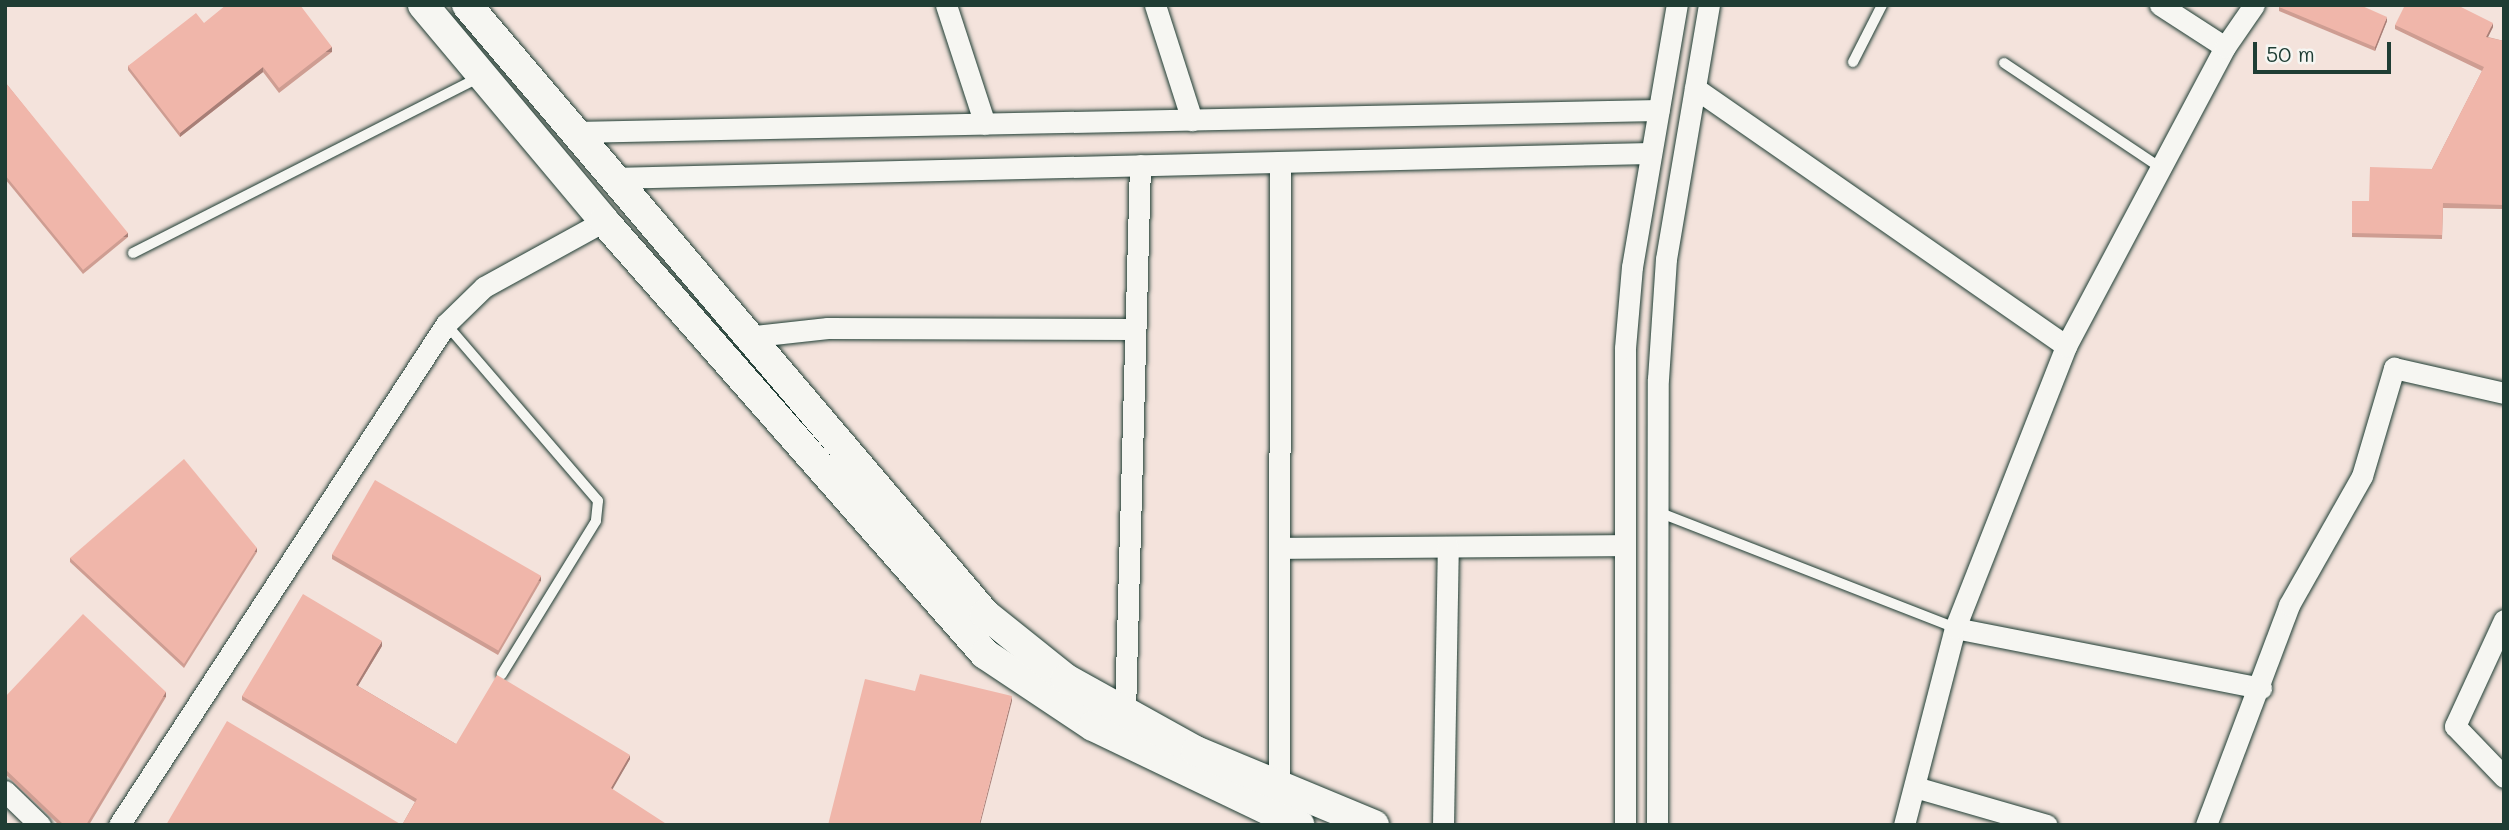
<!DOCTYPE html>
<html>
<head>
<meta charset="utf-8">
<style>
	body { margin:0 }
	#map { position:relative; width:2509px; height:830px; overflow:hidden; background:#f4e3dc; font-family:Mali,sans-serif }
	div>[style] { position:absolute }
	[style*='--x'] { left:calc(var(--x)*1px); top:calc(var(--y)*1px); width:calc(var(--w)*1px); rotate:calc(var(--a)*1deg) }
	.roads { filter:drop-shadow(0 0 2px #1f3d34) drop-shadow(0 0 2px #1f3d34) }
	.lane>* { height:10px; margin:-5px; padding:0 5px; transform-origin:5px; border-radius:5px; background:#f6f6f2 }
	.street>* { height:21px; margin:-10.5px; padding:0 10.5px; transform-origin:10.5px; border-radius:10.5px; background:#f6f6f2 }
	.secondary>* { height:30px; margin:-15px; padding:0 15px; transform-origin:15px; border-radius:15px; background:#f6f6f2 }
	.wall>* { inset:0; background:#ce9d92 }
	.shaded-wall>* { inset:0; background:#a87f77; transform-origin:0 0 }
	.building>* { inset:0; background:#f0b6aa; transform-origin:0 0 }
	span { translate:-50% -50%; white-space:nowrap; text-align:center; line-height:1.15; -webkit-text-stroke:5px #f6f6f2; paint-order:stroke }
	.frame { position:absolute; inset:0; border:7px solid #1f3d34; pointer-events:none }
	.scale { position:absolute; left:2253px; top:42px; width:138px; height:32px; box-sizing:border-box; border:4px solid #1f3d34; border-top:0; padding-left:9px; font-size:21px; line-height:24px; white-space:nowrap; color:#1f3d34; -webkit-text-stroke:5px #f6f6f2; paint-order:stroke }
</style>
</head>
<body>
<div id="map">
	<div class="roads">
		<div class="lane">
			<div style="--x:1853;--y:62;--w:64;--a:-63"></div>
			<div style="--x:2004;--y:63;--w:189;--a:33.8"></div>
			<div style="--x:133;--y:253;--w:389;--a:-26.9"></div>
			<div style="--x:446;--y:324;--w:233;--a:49.3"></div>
			<div style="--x:598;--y:501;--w:20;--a:96"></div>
			<div style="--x:596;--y:521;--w:180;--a:121.6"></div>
			<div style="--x:1658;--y:512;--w:319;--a:21.3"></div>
		</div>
		<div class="street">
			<div style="--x:946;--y:5;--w:125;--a:71.9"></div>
			<div style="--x:1155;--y:5;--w:121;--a:72.2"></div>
			<div style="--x:2160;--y:5;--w:77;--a:32.9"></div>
			<div style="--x:1695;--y:88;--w:452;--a:34.8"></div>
			<div style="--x:574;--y:132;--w:1085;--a:-1.16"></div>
			<div style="--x:611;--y:178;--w:1040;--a:-1.38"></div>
			<div style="--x:746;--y:337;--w:82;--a:-6.3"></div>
			<div style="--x:828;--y:328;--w:303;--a:0.2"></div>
			<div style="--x:1279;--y:548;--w:346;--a:-0.5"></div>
			<div style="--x:2504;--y:620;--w:117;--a:114.8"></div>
			<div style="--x:2455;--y:726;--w:71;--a:46.1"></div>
			<div style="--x:1955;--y:628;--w:312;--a:11.1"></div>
			<div style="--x:1125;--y:712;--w:547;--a:-88.43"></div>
			<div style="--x:1279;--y:785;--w:623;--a:-89.91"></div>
			<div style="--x:1915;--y:787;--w:137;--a:16.1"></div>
			<div style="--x:5;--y:791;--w:49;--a:44.2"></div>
			<div style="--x:119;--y:825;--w:598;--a:-56.87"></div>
			<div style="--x:446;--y:324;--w:53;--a:-44.2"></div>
			<div style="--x:484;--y:287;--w:137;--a:-28.8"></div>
			<div style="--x:1443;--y:825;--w:278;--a:-89"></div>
			<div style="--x:1625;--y:825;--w:477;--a:-90"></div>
			<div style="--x:1625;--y:348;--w:81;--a:-85.1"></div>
			<div style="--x:1632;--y:267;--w:266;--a:-80.3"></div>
			<div style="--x:1657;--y:825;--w:446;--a:-89.9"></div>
			<div style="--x:1658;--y:379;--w:120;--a:-86.2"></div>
			<div style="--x:1666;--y:259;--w:258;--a:-80.4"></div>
			<div style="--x:1904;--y:825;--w:203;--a:-75.5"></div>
			<div style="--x:1955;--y:628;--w:303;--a:-68.5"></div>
			<div style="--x:2066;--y:346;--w:339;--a:-62"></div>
			<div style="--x:2225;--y:47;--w:51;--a:-55.4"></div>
			<div style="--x:2206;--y:825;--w:235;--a:-69.3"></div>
			<div style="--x:2289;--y:605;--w:148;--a:-60.5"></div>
			<div style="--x:2362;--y:476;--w:113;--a:-73.5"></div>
			<div style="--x:2394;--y:368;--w:113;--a:12.8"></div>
		</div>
		<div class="secondary">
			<div style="--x:423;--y:5;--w:282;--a:50"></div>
			<div style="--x:604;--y:221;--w:577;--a:48.66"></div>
			<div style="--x:985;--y:654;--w:130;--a:33.7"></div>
			<div style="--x:1093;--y:726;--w:229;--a:25.6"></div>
			<div style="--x:467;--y:5;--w:800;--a:49.62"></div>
			<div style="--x:985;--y:614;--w:104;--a:38.7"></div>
			<div style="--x:1066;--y:679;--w:149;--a:29"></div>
			<div style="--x:1196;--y:751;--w:193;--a:22.6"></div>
		</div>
	</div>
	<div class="wall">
		<div style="clip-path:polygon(2279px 7px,2387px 21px,2375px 51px,2279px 11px)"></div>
		<div style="clip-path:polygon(204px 23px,332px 52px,279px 93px,263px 72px,180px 137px,128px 70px,128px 66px)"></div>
		<div style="clip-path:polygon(2395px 25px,2493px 27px,2488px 37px,2504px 41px,2504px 209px,2443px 208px,2442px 239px,2352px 237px,2352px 201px,2369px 201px,2432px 169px,2482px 71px,2395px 29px)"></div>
		<div style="clip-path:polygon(5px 82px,128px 237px,83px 274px,5px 179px)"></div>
		<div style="clip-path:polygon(257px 552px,184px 668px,70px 562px,70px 558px)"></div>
		<div style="clip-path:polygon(332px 554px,541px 581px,498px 655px,332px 559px)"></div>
		<div style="clip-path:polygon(382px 646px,358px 686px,456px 744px,630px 759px,612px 789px,402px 825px,415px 802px,242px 700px,242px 696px)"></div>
		<div style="clip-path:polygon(5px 697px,166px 697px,89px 825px,59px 825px,5px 774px)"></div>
	</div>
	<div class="shaded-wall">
		<div style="clip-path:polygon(2387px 17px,2387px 21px,2375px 51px,2375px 47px)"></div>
		<div style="clip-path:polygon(2493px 23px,2493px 27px,2486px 41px,2486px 37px)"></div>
		<div style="left:332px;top:47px;width:5px;height:67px;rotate:90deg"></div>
		<div style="clip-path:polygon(263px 67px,263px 72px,180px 137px,180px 133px)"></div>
		<div style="left:128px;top:233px;width:4px;height:58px;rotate:90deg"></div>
		<div style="left:257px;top:548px;width:4px;height:137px;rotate:90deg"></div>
		<div style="left:541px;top:577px;width:4px;height:86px;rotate:90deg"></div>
		<div style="clip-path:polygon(382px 641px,382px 646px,356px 689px,356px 685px)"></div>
		<div style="left:166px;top:692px;width:5px;height:155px;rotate:90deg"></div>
		<div style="clip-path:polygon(1012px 696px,1012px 701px,980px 825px,979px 825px)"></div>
		<div style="clip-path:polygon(630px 755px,630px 759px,611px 792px,611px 788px)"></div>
	</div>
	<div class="building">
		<div style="clip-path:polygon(226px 5px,300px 5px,332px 47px,279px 88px,263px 67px,180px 133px,128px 66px,196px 13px,204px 23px)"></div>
		<div style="clip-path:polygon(2280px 5px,2360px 5px,2387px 17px,2375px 47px,2279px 7px)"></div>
		<div style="clip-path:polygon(2405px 5px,2457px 5px,2493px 23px,2486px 37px,2504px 41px,2504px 205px,2443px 203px,2442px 235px,2352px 233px,2352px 201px,2369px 201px,2370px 167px,2432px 169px,2484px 67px,2395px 25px)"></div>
		<div style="clip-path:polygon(5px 82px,128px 233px,83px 270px,5px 175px)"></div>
		<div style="clip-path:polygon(184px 459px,257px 548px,184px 664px,70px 558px)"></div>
		<div style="left:375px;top:480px;width:192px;height:86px;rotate:30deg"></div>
		<div style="clip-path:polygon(303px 594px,382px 641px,356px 685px,456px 744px,497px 675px,630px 755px,611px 788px,668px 825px,166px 825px,227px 721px,402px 825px,417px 799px,242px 696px)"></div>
		<div style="clip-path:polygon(83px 614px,166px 692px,86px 825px,64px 825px,5px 769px,5px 697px)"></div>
		<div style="clip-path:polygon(920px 674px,1012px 696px,979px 825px,828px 825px,865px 679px,915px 691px)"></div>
	</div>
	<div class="frame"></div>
	<div class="scale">50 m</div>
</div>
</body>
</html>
